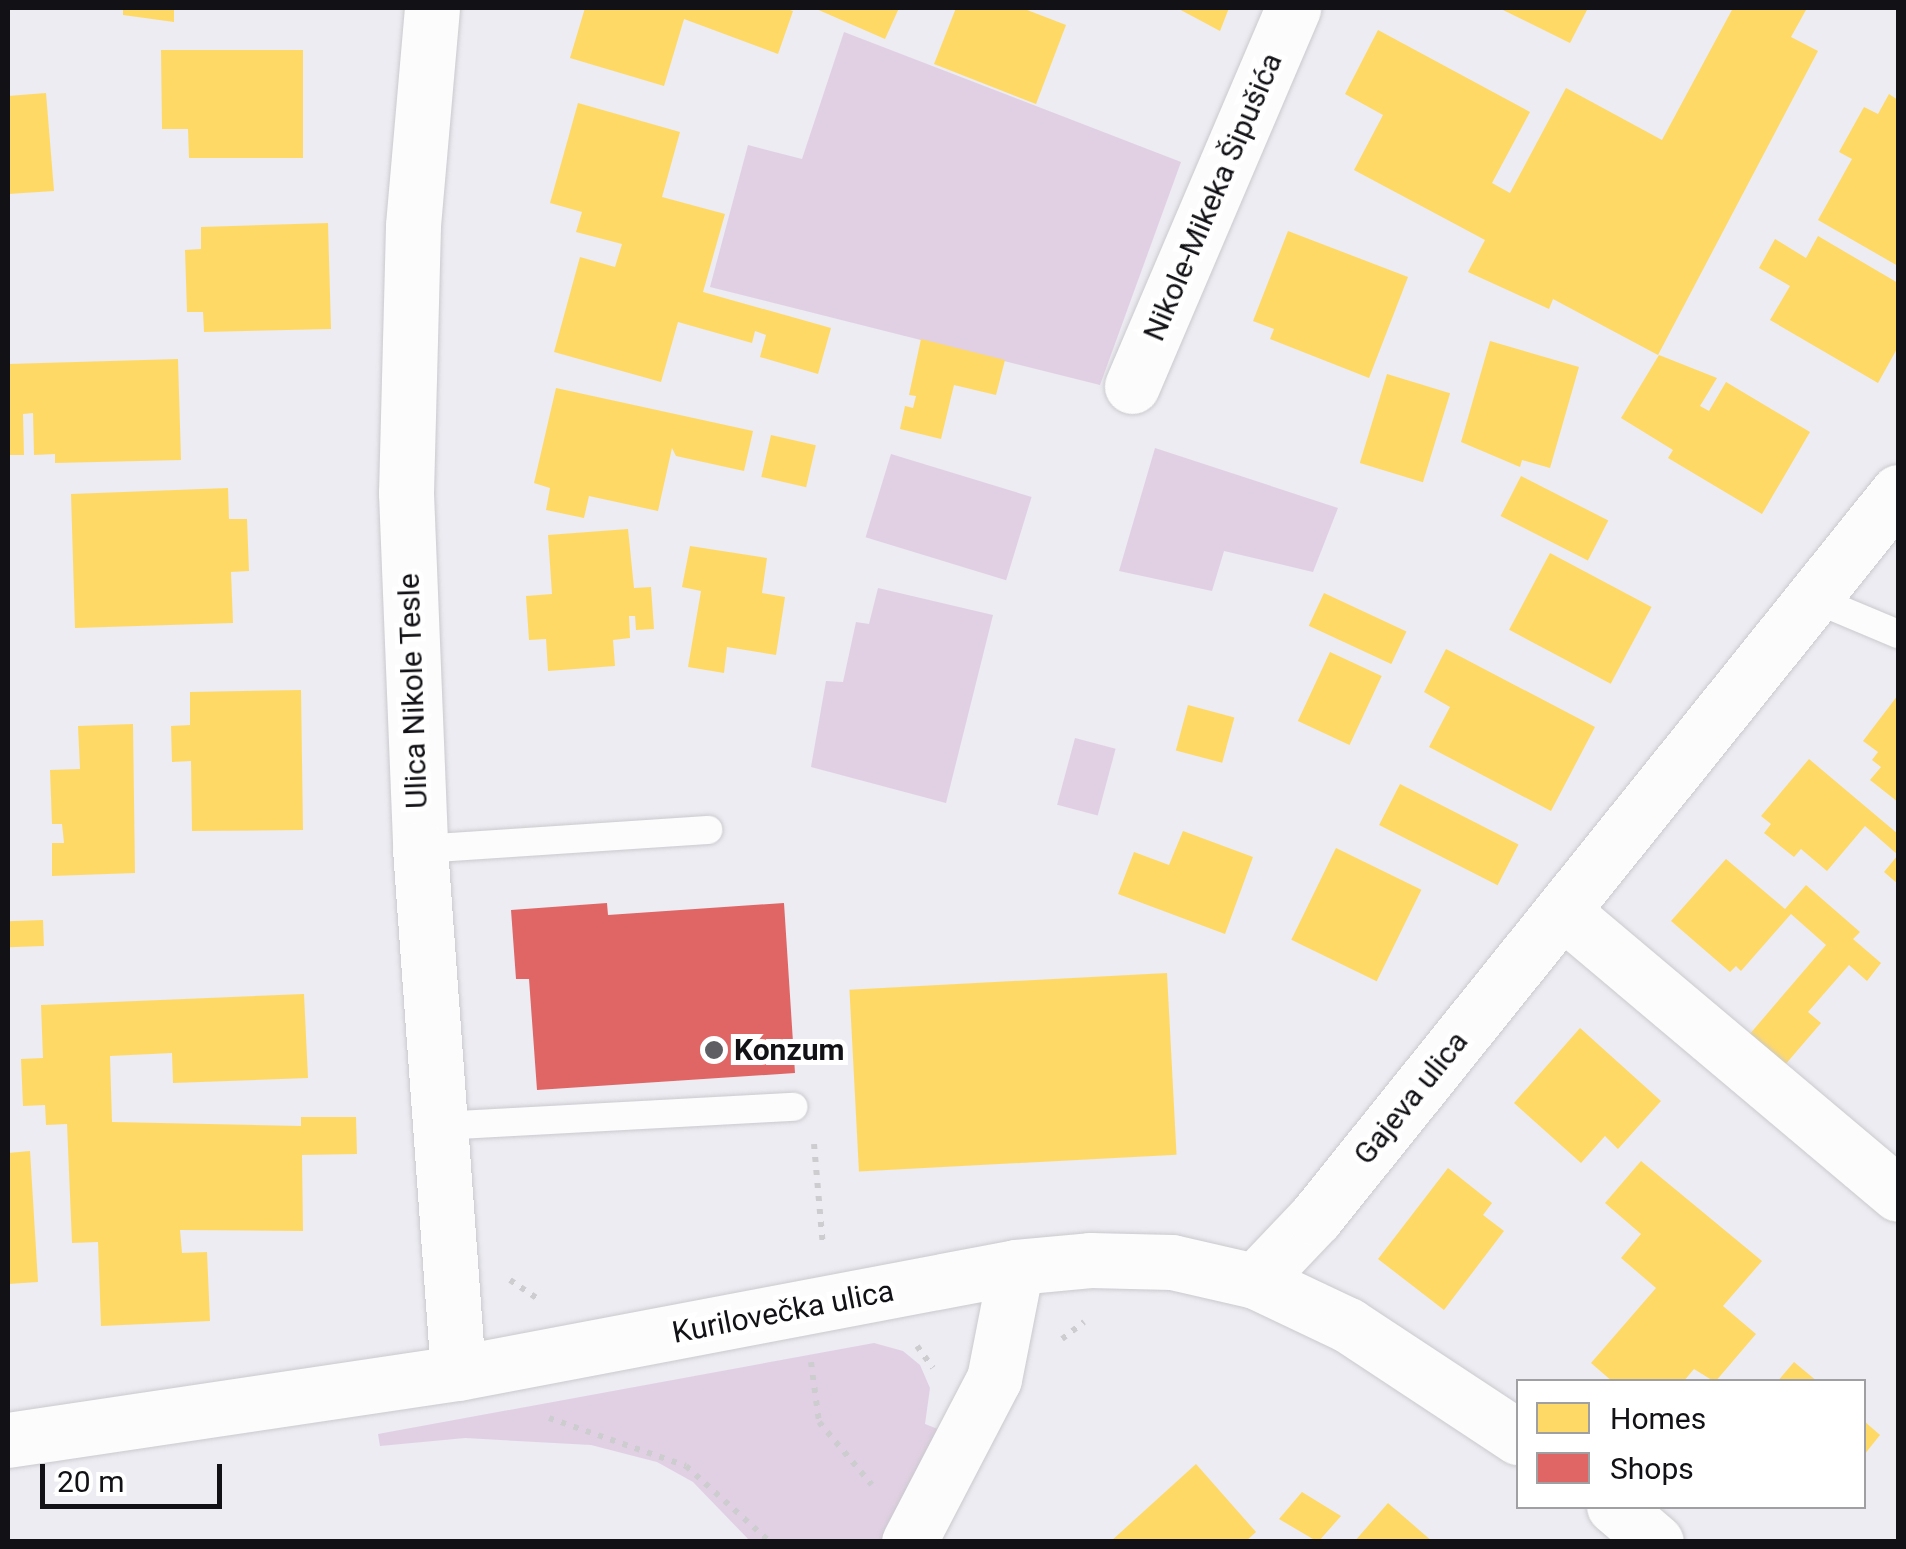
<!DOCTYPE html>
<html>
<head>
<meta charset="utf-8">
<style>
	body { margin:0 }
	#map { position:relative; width:1906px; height:1549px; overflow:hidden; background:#ececf2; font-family:Roboto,sans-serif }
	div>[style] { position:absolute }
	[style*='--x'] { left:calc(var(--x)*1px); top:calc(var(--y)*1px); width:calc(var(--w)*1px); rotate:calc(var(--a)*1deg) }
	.green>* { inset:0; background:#e1d0e3; transform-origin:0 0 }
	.homes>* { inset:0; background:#ffd966; transform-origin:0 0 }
	.shops>* { inset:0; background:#e06666 }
	.path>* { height:6px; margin-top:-3px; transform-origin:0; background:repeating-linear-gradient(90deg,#cdcdd0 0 5px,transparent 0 13px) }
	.roads { filter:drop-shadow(0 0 2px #cacace) drop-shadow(0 0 2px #cacace) }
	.lane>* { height:28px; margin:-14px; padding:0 14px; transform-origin:14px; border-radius:14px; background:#fcfcfd }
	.street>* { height:55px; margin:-27.5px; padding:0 27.5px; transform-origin:27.5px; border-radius:27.5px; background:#fcfcfd }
	.dots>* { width:28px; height:28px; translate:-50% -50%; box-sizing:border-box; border:5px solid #fff; border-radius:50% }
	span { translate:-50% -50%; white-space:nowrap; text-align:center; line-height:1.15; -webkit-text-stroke:10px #fff; paint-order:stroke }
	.street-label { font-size:30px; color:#121216 }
	.poi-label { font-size:30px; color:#121216; font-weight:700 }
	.left { translate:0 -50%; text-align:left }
	.frame { position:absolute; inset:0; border:10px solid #121216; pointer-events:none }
	.legend { position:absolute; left:1516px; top:1379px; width:350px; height:130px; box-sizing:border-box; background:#fff; border:2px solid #a0a0a2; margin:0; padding:12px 18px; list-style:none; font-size:30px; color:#121216 }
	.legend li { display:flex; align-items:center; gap:20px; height:50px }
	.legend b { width:50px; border:2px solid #a0a0a2 }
	.scale { position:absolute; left:40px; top:1464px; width:182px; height:45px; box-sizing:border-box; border:5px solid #121216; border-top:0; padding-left:12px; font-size:30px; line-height:35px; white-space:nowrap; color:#121216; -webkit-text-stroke:8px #fff; paint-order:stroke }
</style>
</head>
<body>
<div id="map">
	<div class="green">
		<div style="clip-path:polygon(844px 32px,1181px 162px,1100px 385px,710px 287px,748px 145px,802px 159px)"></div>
		<div style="clip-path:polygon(1155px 448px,1338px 508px,1313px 572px,1224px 551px,1212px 591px,1119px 571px)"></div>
		<div style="left:891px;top:454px;width:147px;height:87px;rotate:17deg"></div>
		<div style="clip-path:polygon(878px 588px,993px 615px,946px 803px,811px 767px,826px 681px,843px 682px,856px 622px,869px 624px)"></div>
		<div style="left:1075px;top:738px;width:42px;height:69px;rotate:15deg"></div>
		<div style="clip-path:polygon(874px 1343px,903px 1351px,920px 1365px,930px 1388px,925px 1424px,940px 1430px,887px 1542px,750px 1541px,693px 1482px,657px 1462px,591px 1445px,465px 1438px,380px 1446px,378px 1434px)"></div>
	</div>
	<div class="homes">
		<div style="clip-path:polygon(123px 8px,174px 8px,174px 22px,123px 15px)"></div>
		<div style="clip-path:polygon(585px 8px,783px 8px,793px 11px,778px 54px,684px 19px,664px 86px,570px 58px)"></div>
		<div style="clip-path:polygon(814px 8px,899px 8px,885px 39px)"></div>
		<div style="clip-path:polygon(956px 8px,1022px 8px,1066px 25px,1036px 104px,934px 64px)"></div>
		<div style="clip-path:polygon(1177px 8px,1229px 8px,1220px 31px)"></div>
		<div style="clip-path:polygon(1499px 8px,1588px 8px,1570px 43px)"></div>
		<div style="clip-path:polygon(1733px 8px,1807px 8px,1791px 37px,1818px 51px,1658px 355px,1553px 299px,1549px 309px,1468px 272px,1485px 240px,1354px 170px,1383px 115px,1345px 94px,1378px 30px,1530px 112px,1492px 183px,1510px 193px,1566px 88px,1662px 140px)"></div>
		<div style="clip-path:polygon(161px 50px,303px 50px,303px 158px,189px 158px,188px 129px,162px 129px)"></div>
		<div style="clip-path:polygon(46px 93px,54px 191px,8px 194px,8px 96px)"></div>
		<div style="clip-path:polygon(1889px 94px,1898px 100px,1898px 266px,1818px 220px,1852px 159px,1839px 152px,1864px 107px,1878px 114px)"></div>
		<div style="clip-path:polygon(578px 103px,680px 132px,662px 197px,725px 214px,703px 292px,831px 328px,818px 374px,760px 357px,766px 335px,755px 331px,752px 343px,678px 322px,661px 382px,554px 352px,580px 257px,615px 267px,622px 244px,576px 232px,582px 212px,550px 203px)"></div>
		<div style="clip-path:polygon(328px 223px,331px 329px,204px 332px,203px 312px,187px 312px,185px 250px,201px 249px,201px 227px)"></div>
		<div style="clip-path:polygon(1288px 231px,1408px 277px,1369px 378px,1270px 339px,1274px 329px,1253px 321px)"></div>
		<div style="clip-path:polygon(1818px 236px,1898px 283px,1898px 347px,1878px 383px,1770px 320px,1790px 286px,1759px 268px,1775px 239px,1806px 258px)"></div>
		<div style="clip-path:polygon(921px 339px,1005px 360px,996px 395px,954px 385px,941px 439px,900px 429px,905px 406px,913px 408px,916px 396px,909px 395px)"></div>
		<div style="clip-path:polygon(1490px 341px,1579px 367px,1550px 468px,1522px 460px,1520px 467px,1461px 442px)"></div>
		<div style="clip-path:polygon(1659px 355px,1717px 378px,1700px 406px,1709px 411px,1726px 382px,1810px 432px,1762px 514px,1668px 458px,1673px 450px,1621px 418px)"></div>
		<div style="clip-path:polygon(178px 359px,181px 460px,55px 463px,55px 454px,34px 455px,33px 413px,23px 414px,24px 455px,8px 455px,8px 364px)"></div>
		<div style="left:1387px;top:374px;width:66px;height:93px;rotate:17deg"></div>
		<div style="clip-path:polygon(556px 388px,753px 431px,744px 471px,676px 456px,672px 448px,658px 511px,589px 496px,584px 518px,546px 510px,550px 488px,534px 483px)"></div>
		<div style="left:771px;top:435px;width:46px;height:43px;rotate:13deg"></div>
		<div style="left:1521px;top:476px;width:98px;height:45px;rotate:27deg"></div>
		<div style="clip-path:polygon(228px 488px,229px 519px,247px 519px,249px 571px,231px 572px,233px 623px,75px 628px,71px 494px)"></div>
		<div style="clip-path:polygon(628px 529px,634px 588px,651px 587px,654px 629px,636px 630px,635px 616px,629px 616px,630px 638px,613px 640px,615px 666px,548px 671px,546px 639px,529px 640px,526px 596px,552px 594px,548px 535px)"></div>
		<div style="clip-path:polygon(690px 546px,767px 558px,762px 593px,785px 597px,776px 655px,727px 647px,724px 673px,688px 667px,701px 591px,682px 587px)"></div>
		<div style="left:1550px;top:553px;width:115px;height:87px;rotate:28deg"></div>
		<div style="left:1324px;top:593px;width:91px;height:36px;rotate:25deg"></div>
		<div style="clip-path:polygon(1446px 649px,1595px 727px,1551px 811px,1429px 747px,1450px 707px,1424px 692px)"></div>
		<div style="left:1330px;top:652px;width:57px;height:76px;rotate:25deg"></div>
		<div style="clip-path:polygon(301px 690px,303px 830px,192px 831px,191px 761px,172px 762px,171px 726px,190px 725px,190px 692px)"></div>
		<div style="clip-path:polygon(1898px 695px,1898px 802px,1870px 780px,1881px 767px,1872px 760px,1878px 752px,1863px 741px)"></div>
		<div style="left:1188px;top:705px;width:48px;height:47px;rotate:15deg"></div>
		<div style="clip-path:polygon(133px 724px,135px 873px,52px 876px,52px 843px,64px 843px,62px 824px,52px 824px,50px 770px,80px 769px,78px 726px)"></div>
		<div style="clip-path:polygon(1809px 759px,1898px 834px,1898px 884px,1884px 872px,1898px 855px,1865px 826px,1827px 871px,1801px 849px,1794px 857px,1764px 833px,1771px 824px,1761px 816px)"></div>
		<div style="left:1400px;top:784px;width:133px;height:46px;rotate:27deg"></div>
		<div style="clip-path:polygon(1183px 831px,1253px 857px,1225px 934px,1118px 894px,1134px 852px,1169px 865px)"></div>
		<div style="left:1336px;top:848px;width:95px;height:102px;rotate:26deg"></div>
		<div style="clip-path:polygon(1726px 859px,1785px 909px,1806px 885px,1860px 932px,1853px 939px,1881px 963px,1867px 981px,1849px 965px,1808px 1012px,1821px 1023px,1778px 1073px,1743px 1042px,1826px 945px,1791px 914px,1741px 971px,1736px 966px,1730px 972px,1671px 921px)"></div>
		<div style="left:43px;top:920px;width:26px;height:35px;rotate:88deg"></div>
		<div style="left:1167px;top:973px;width:182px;height:318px;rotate:87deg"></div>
		<div style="clip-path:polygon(304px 994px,308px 1078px,173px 1083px,172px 1053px,110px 1056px,112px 1122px,301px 1126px,301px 1117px,356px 1117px,357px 1154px,302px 1155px,303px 1231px,180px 1230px,182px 1253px,207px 1252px,210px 1321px,101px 1326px,98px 1242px,72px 1243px,67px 1124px,46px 1125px,45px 1105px,23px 1106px,21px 1059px,43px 1058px,41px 1005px)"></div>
		<div style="clip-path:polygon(1580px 1028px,1661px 1101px,1618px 1149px,1605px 1136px,1581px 1163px,1514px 1103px)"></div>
		<div style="clip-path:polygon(30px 1151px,38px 1282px,8px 1284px,8px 1153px)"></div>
		<div style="clip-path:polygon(1641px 1161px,1762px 1261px,1723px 1306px,1756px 1334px,1715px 1382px,1694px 1369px,1683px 1382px,1613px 1382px,1591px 1363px,1656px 1288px,1621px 1258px,1641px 1234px,1605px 1203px)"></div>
		<div style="clip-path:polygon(1448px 1168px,1492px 1203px,1483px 1215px,1504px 1231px,1444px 1310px,1378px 1259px)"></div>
		<div style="clip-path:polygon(1794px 1362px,1818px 1382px,1777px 1382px)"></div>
		<div style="clip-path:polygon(1864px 1421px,1880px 1435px,1864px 1455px)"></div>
		<div style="clip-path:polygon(1196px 1464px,1256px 1532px,1245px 1542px,1110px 1542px)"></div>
		<div style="clip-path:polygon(1302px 1492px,1341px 1516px,1318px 1542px,1279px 1519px)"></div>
		<div style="clip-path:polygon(1388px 1503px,1433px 1542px,1354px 1542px)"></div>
	</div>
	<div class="shops">
		<div style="clip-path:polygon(607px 903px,608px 915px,784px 903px,795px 1073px,537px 1090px,529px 979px,516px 979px,511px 910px)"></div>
	</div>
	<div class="path">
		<div style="--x:814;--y:1144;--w:102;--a:85"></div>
		<div style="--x:510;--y:1280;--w:32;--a:34"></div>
		<div style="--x:1062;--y:1339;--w:28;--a:-38"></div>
		<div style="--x:917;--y:1346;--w:27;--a:54"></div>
		<div style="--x:811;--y:1362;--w:61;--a:82.4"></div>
		<div style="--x:819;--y:1422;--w:82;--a:49.9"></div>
		<div style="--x:549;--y:1418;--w:145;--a:19.3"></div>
		<div style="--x:686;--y:1466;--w:113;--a:42.1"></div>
	</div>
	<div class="roads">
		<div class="lane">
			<div style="--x:1817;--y:600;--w:88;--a:22.8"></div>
			<div style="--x:420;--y:849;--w:289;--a:-3.8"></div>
			<div style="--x:440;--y:1126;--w:354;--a:-3.1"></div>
		</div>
		<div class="street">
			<div style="--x:432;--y:8;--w:219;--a:95"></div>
			<div style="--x:413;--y:226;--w:267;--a:91.5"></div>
			<div style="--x:406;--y:493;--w:356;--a:87.7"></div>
			<div style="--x:420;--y:849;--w:525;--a:85.85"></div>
			<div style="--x:1132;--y:386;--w:411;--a:-66.9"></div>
			<div style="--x:1562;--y:911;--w:439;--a:40.1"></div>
			<div style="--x:1255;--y:1281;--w:87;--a:-46.4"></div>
			<div style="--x:1315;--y:1218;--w:931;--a:-51.23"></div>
			<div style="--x:8;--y:1440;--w:455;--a:-8.5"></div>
			<div style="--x:458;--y:1373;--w:568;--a:-10.76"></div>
			<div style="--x:1016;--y:1267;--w:74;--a:-5.4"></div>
			<div style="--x:1090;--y:1260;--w:82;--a:1.4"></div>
			<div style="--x:1172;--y:1262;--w:85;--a:12.9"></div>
			<div style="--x:1255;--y:1281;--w:103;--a:25.3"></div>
			<div style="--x:1348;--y:1325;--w:204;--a:33.4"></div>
			<div style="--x:1614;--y:1506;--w:55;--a:40.6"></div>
			<div style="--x:909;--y:1542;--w:184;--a:-62.5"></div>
			<div style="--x:994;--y:1379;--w:114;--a:-78.9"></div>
		</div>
	</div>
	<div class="dots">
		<div style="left:714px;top:1050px;background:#5e5e63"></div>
	</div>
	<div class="street-label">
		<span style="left:1213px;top:197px;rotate:-67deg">Nikole-Mikeka Šipušića</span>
		<span style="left:413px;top:691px;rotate:-92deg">Ulica Nikole Tesle</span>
		<span style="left:1411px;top:1098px;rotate:-51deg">Gajeva ulica</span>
		<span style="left:783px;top:1312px;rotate:-11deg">Kurilovečka ulica</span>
	</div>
	<div class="poi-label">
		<span class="left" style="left:734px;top:1050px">Konzum</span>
	</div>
	<div class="frame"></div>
	<ul class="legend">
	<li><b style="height:28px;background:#ffd966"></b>Homes</li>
	<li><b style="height:28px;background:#e06666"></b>Shops</li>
	</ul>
	<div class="scale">20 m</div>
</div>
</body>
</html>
